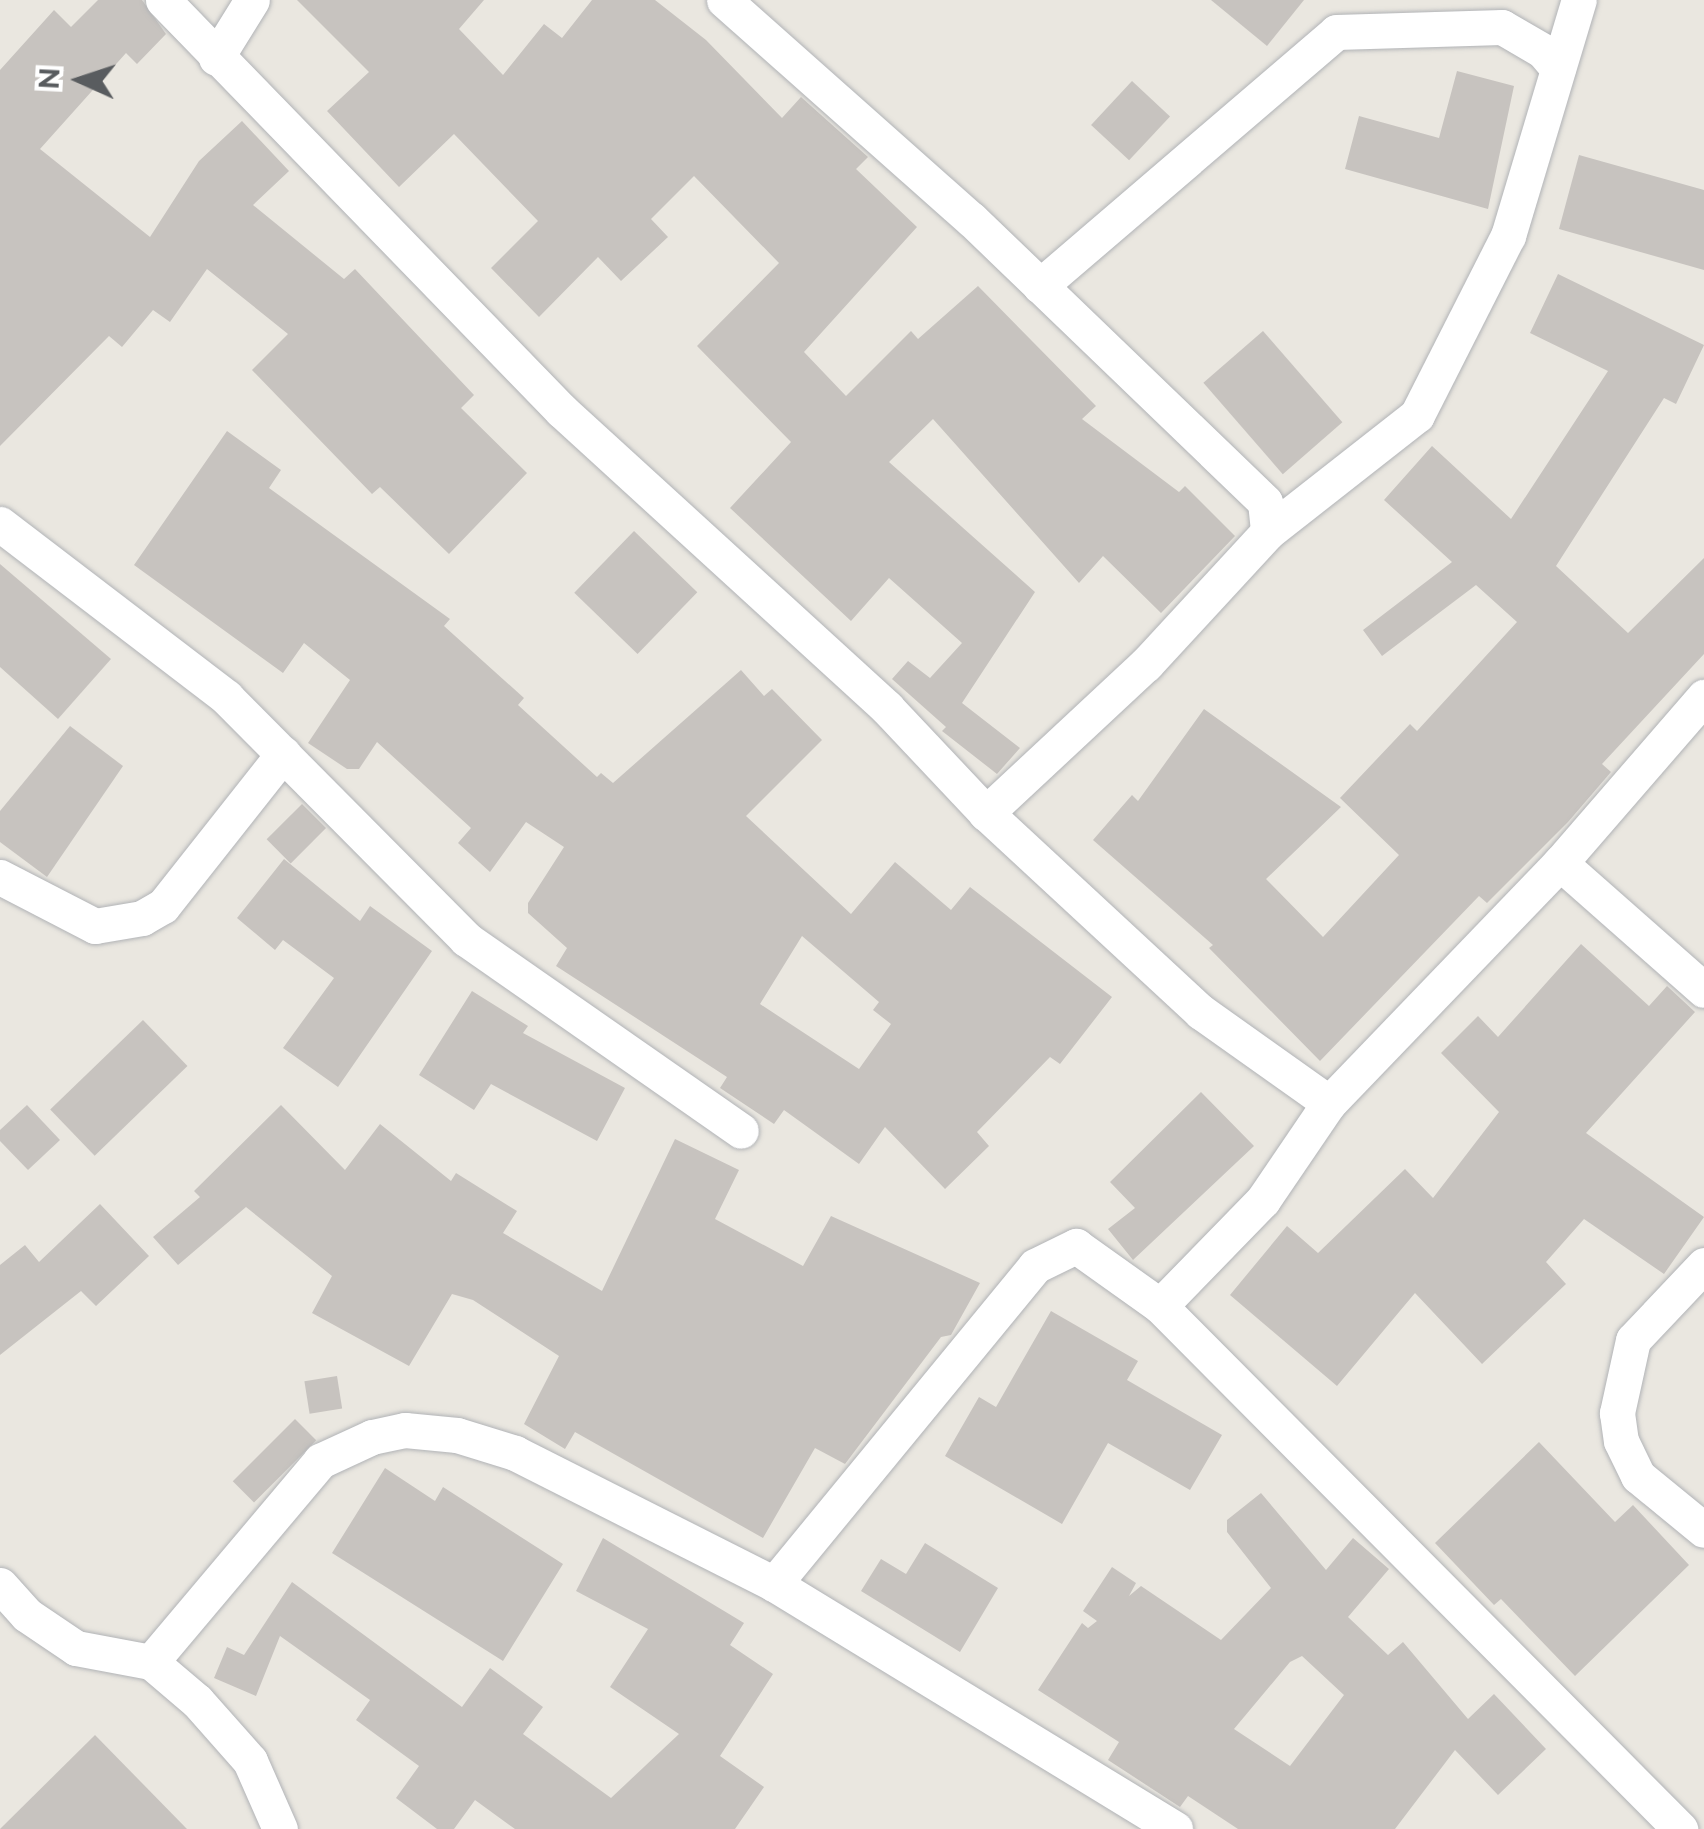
<!DOCTYPE html>
<html>
<head>
<meta charset="utf-8">
<style>
	body { margin:0 }
	#map { position:relative; width:1704px; height:1829px; overflow:hidden; background:#eae7e0; font-family:Raleway,sans-serif }
	div>[style] { position:absolute }
	[style*='--x'] { left:calc(var(--x)*1px); top:calc(var(--y)*1px); width:calc(var(--w)*1px); rotate:calc(var(--a)*1deg) }
	.building>* { inset:0; background:#c7c3bf; transform-origin:0 0 }
	.roads { filter:drop-shadow(0 0 2px #b1b3b6) drop-shadow(0 0 2px #b1b3b6) }
	.minor>* { height:35px; margin:-17.5px; padding:0 17.5px; transform-origin:17.5px; border-radius:17.5px; background:#fff }
	span { translate:-50% -50%; white-space:nowrap; text-align:center; line-height:1.15; -webkit-text-stroke:9px #fff; paint-order:stroke }
	.north { position:absolute; left:30px; top:30px; width:100px; height:100px; -webkit-text-stroke:8px #fff; paint-order:stroke; rotate:273deg; font-size:28px; font-weight:700; line-height:40px; text-align:center; color:#595c5f }
	.north::after { content:''; display:block; margin:auto; width:35px; height:45px; background:#595c5f; clip-path:polygon(50% 0,100% 100%,50% 72%,0 100%) }
</style>
</head>
<body>
<div id="map">
	<div class="building">
		<div style="clip-path:polygon(98px 0,142px 0,166px 34px,137px 64px,126px 53px,40px 149px,150px 237px,199px 161px,242px 121px,289px 171px,253px 205px,344px 279px,355px 269px,474px 395px,461px 408px,527px 473px,449px 554px,380px 487px,372px 494px,252px 370px,288px 334px,207px 269px,170px 322px,153px 310px,122px 347px,109px 336px,0 446px,0 70px,54px 10px,71px 27px)"></div>
		<div style="clip-path:polygon(297px 0,484px 0,459px 29px,503px 75px,544px 24px,562px 38px,592px 0,655px 0,706px 40px,782px 118px,801px 97px,868px 157px,856px 169px,917px 227px,804px 352px,846px 396px,911px 331px,918px 339px,978px 286px,1096px 406px,1082px 419px,1179px 492px,1185px 486px,1235px 536px,1161px 613px,1103px 556px,1079px 583px,933px 419px,889px 462px,1035px 592px,962px 703px,1020px 748px,997px 774px,942px 731px,946px 727px,892px 679px,908px 661px,930px 678px,962px 643px,889px 578px,851px 621px,730px 508px,791px 442px,697px 346px,779px 263px,694px 176px,651px 219px,668px 237px,621px 281px,598px 257px,539px 317px,491px 268px,538px 221px,454px 134px,399px 187px,327px 111px,369px 72px)"></div>
		<div style="clip-path:polygon(1211px 0,1304px 0,1267px 46px)"></div>
		<div style="clip-path:polygon(1457px 71px,1514px 86px,1488px 209px,1345px 169px,1359px 116px,1439px 138px)"></div>
		<div style="left:1132px;top:81px;width:52px;height:60px;rotate:43deg"></div>
		<div style="clip-path:polygon(1579px 155px,1704px 190px,1704px 270px,1559px 229px)"></div>
		<div style="clip-path:polygon(1558px 274px,1704px 345px,1676px 404px,1664px 398px,1556px 566px,1628px 633px,1704px 558px,1704px 654px,1602px 764px,1611px 772px,1568px 822px,1487px 903px,1479px 896px,1320px 1061px,1209px 948px,1213px 945px,1093px 840px,1132px 795px,1138px 801px,1204px 709px,1341px 807px,1266px 879px,1323px 937px,1399px 855px,1340px 798px,1410px 724px,1417px 731px,1517px 622px,1476px 585px,1382px 656px,1363px 630px,1452px 562px,1384px 500px,1432px 446px,1511px 519px,1608px 371px,1530px 333px)"></div>
		<div style="left:1263px;top:331px;width:121px;height:79px;rotate:49deg"></div>
		<div style="clip-path:polygon(evenodd,227px 431px,281px 470px,269px 488px,450px 619px,444px 626px,524px 698px,518px 705px,597px 777px,601px 773px,613px 783px,741px 670px,764px 696px,772px 689px,822px 740px,746px 816px,851px 914px,895px 862px,951px 910px,970px 887px,1112px 997px,1060px 1064px,1050px 1057px,977px 1132px,989px 1146px,945px 1189px,885px 1127px,859px 1164px,784px 1110px,774px 1124px,720px 1088px,727px 1077px,556px 966px,567px 948px,528px 913px,528px 903px,564px 847px,526px 822px,490px 872px,458px 843px,471px 828px,377px 742px,359px 769px,347px 769px,308px 743px,350px 680px,304px 643px,283px 673px,134px 565px,227px 431px,802px 936px,879px 1002px,873px 1010px,891px 1024px,859px 1069px,760px 1004px,802px 936px)"></div>
		<div style="left:634px;top:531px;width:88px;height:86px;rotate:44deg"></div>
		<div style="clip-path:polygon(0 564px,111px 659px,58px 719px,0 667px)"></div>
		<div style="clip-path:polygon(70px 726px,123px 766px,47px 877px,0 842px,0 811px)"></div>
		<div style="left:302px;top:804px;width:34px;height:50px;rotate:45deg"></div>
		<div style="clip-path:polygon(284px 859px,360px 921px,370px 906px,432px 951px,338px 1087px,283px 1048px,334px 978px,283px 940px,275px 950px,237px 918px)"></div>
		<div style="clip-path:polygon(1581px 944px,1649px 1006px,1667px 986px,1695px 1012px,1586px 1133px,1704px 1217px,1664px 1274px,1584px 1219px,1546px 1262px,1566px 1284px,1482px 1364px,1415px 1293px,1337px 1386px,1230px 1295px,1287px 1226px,1318px 1253px,1405px 1169px,1433px 1198px,1499px 1112px,1441px 1053px,1478px 1016px,1498px 1037px)"></div>
		<div style="clip-path:polygon(472px 991px,528px 1026px,523px 1033px,625px 1088px,597px 1141px,491px 1084px,474px 1110px,419px 1075px)"></div>
		<div style="left:143px;top:1020px;width:64px;height:129px;rotate:46deg"></div>
		<div style="clip-path:polygon(1201px 1092px,1254px 1146px,1133px 1260px,1108px 1229px,1135px 1208px,1110px 1182px)"></div>
		<div style="clip-path:polygon(27px 1105px,60px 1140px,28px 1170px,0 1141px,0 1130px)"></div>
		<div style="clip-path:polygon(281px 1105px,345px 1170px,380px 1124px,451px 1181px,456px 1173px,517px 1211px,503px 1233px,602px 1291px,675px 1139px,739px 1170px,715px 1219px,803px 1266px,831px 1216px,980px 1283px,951px 1335px,941px 1337px,845px 1464px,815px 1448px,763px 1538px,575px 1432px,565px 1449px,524px 1424px,559px 1356px,473px 1300px,452px 1294px,409px 1366px,312px 1313px,332px 1276px,246px 1207px,178px 1265px,153px 1237px,200px 1197px,194px 1191px)"></div>
		<div style="clip-path:polygon(100px 1204px,149px 1256px,96px 1306px,81px 1291px,0 1355px,0 1265px,25px 1245px,39px 1262px)"></div>
		<div style="clip-path:polygon(1051px 1311px,1138px 1361px,1127px 1380px,1222px 1435px,1190px 1490px,1108px 1443px,1062px 1524px,945px 1456px,979px 1397px,996px 1407px)"></div>
		<div style="left:337px;top:1376px;width:33px;height:33px;rotate:81deg"></div>
		<div style="left:295px;top:1419px;width:30px;height:88px;rotate:45deg"></div>
		<div style="clip-path:polygon(1539px 1442px,1615px 1522px,1633px 1505px,1689px 1565px,1575px 1676px,1501px 1599px,1494px 1605px,1435px 1543px)"></div>
		<div style="clip-path:polygon(385px 1468px,435px 1501px,443px 1487px,563px 1564px,503px 1661px,332px 1553px)"></div>
		<div style="clip-path:polygon(evenodd,1261px 1493px,1326px 1570px,1353px 1538px,1389px 1569px,1348px 1617px,1388px 1655px,1403px 1642px,1468px 1719px,1494px 1694px,1546px 1749px,1498px 1795px,1455px 1750px,1395px 1829px,1238px 1829px,1188px 1796px,1180px 1807px,1108px 1760px,1119px 1742px,1038px 1690px,1082px 1623px,1088px 1628px,1097px 1621px,1083px 1611px,1112px 1567px,1136px 1583px,1129px 1596px,1141px 1586px,1221px 1640px,1271px 1588px,1227px 1532px,1227px 1520px,1261px 1493px,1302px 1656px,1344px 1695px,1290px 1766px,1234px 1729px,1290px 1662px,1302px 1656px)"></div>
		<div style="clip-path:polygon(603px 1538px,744px 1623px,730px 1645px,773px 1674px,720px 1756px,764px 1787px,735px 1829px,515px 1829px,475px 1800px,454px 1829px,437px 1829px,396px 1798px,419px 1766px,356px 1720px,370px 1700px,280px 1636px,256px 1696px,214px 1678px,227px 1647px,244px 1655px,292px 1582px,462px 1707px,490px 1668px,543px 1707px,523px 1734px,611px 1798px,679px 1734px,610px 1687px,648px 1629px,576px 1591px)"></div>
		<div style="clip-path:polygon(925px 1543px,998px 1588px,960px 1652px,861px 1591px,881px 1559px,906px 1574px)"></div>
		<div style="clip-path:polygon(95px 1735px,187px 1829px,0 1829px)"></div>
	</div>
	<div class="roads">
		<div class="minor">
			<div style="--x:163;--y:0;--w:573;--a:45.85"></div>
			<div style="--x:562;--y:411;--w:440;--a:42.4"></div>
			<div style="--x:887;--y:708;--w:144;--a:46.7"></div>
			<div style="--x:986;--y:813;--w:293;--a:42.8"></div>
			<div style="--x:1201;--y:1012;--w:157;--a:35.4"></div>
			<div style="--x:724;--y:0;--w:330;--a:41.6"></div>
			<div style="--x:971;--y:219;--w:408;--a:43.9"></div>
			<div style="--x:1265;--y:502;--w:30;--a:84"></div>
			<div style="--x:1268;--y:532;--w:180;--a:132.7"></div>
			<div style="--x:1146;--y:664;--w:219;--a:137"></div>
			<div style="--x:216;--y:58;--w:68;--a:-58.2"></div>
			<div style="--x:1040;--y:286;--w:390;--a:-40.6"></div>
			<div style="--x:1336;--y:32;--w:166;--a:-1.7"></div>
			<div style="--x:1502;--y:27;--w:48;--a:30.3"></div>
			<div style="--x:1543;--y:51;--w:23;--a:50"></div>
			<div style="--x:0;--y:524;--w:285;--a:37.4"></div>
			<div style="--x:226;--y:697;--w:341;--a:45.2"></div>
			<div style="--x:466;--y:939;--w:335;--a:34.9"></div>
			<div style="--x:1268;--y:532;--w:189;--a:-38.1"></div>
			<div style="--x:1417;--y:415;--w:201;--a:-63.1"></div>
			<div style="--x:1508;--y:236;--w:246;--a:-73.3"></div>
			<div style="--x:1560;--y:863;--w:192;--a:41.4"></div>
			<div style="--x:0;--y:877;--w:107;--a:27.3"></div>
			<div style="--x:95;--y:926;--w:48;--a:-9.7"></div>
			<div style="--x:142;--y:918;--w:24;--a:-30"></div>
			<div style="--x:163;--y:906;--w:194;--a:-51.7"></div>
			<div style="--x:1704;--y:1265;--w:103;--a:133.4"></div>
			<div style="--x:1633;--y:1340;--w:75;--a:102.4"></div>
			<div style="--x:1617;--y:1413;--w:28;--a:82"></div>
			<div style="--x:1621;--y:1441;--w:39;--a:64"></div>
			<div style="--x:1638;--y:1476;--w:85;--a:39.3"></div>
			<div style="--x:1160;--y:1306;--w:738;--a:45.16"></div>
			<div style="--x:774;--y:1584;--w:411;--a:-50.6"></div>
			<div style="--x:1035;--y:1266;--w:46;--a:-26"></div>
			<div style="--x:1076;--y:1246;--w:103;--a:35.5"></div>
			<div style="--x:1160;--y:1306;--w:148;--a:-45.8"></div>
			<div style="--x:1263;--y:1200;--w:117;--a:-55.8"></div>
			<div style="--x:1329;--y:1103;--w:333;--a:-46.1"></div>
			<div style="--x:1560;--y:863;--w:220;--a:-49.1"></div>
			<div style="--x:0;--y:1585;--w:40;--a:48"></div>
			<div style="--x:27;--y:1615;--w:59;--a:34"></div>
			<div style="--x:76;--y:1648;--w:76;--a:10.6"></div>
			<div style="--x:151;--y:1662;--w:60;--a:40.3"></div>
			<div style="--x:197;--y:1701;--w:80;--a:48.5"></div>
			<div style="--x:250;--y:1761;--w:74;--a:66.2"></div>
			<div style="--x:151;--y:1662;--w:263;--a:-49.9"></div>
			<div style="--x:320;--y:1461;--w:57;--a:-24.8"></div>
			<div style="--x:372;--y:1437;--w:34;--a:-12"></div>
			<div style="--x:405;--y:1430;--w:52;--a:5.5"></div>
			<div style="--x:457;--y:1435;--w:61;--a:17.2"></div>
			<div style="--x:515;--y:1453;--w:290;--a:26.8"></div>
			<div style="--x:774;--y:1584;--w:470;--a:31.4"></div>
		</div>
	</div>
	<div class="north">N</div>
</div>
</body>
</html>
